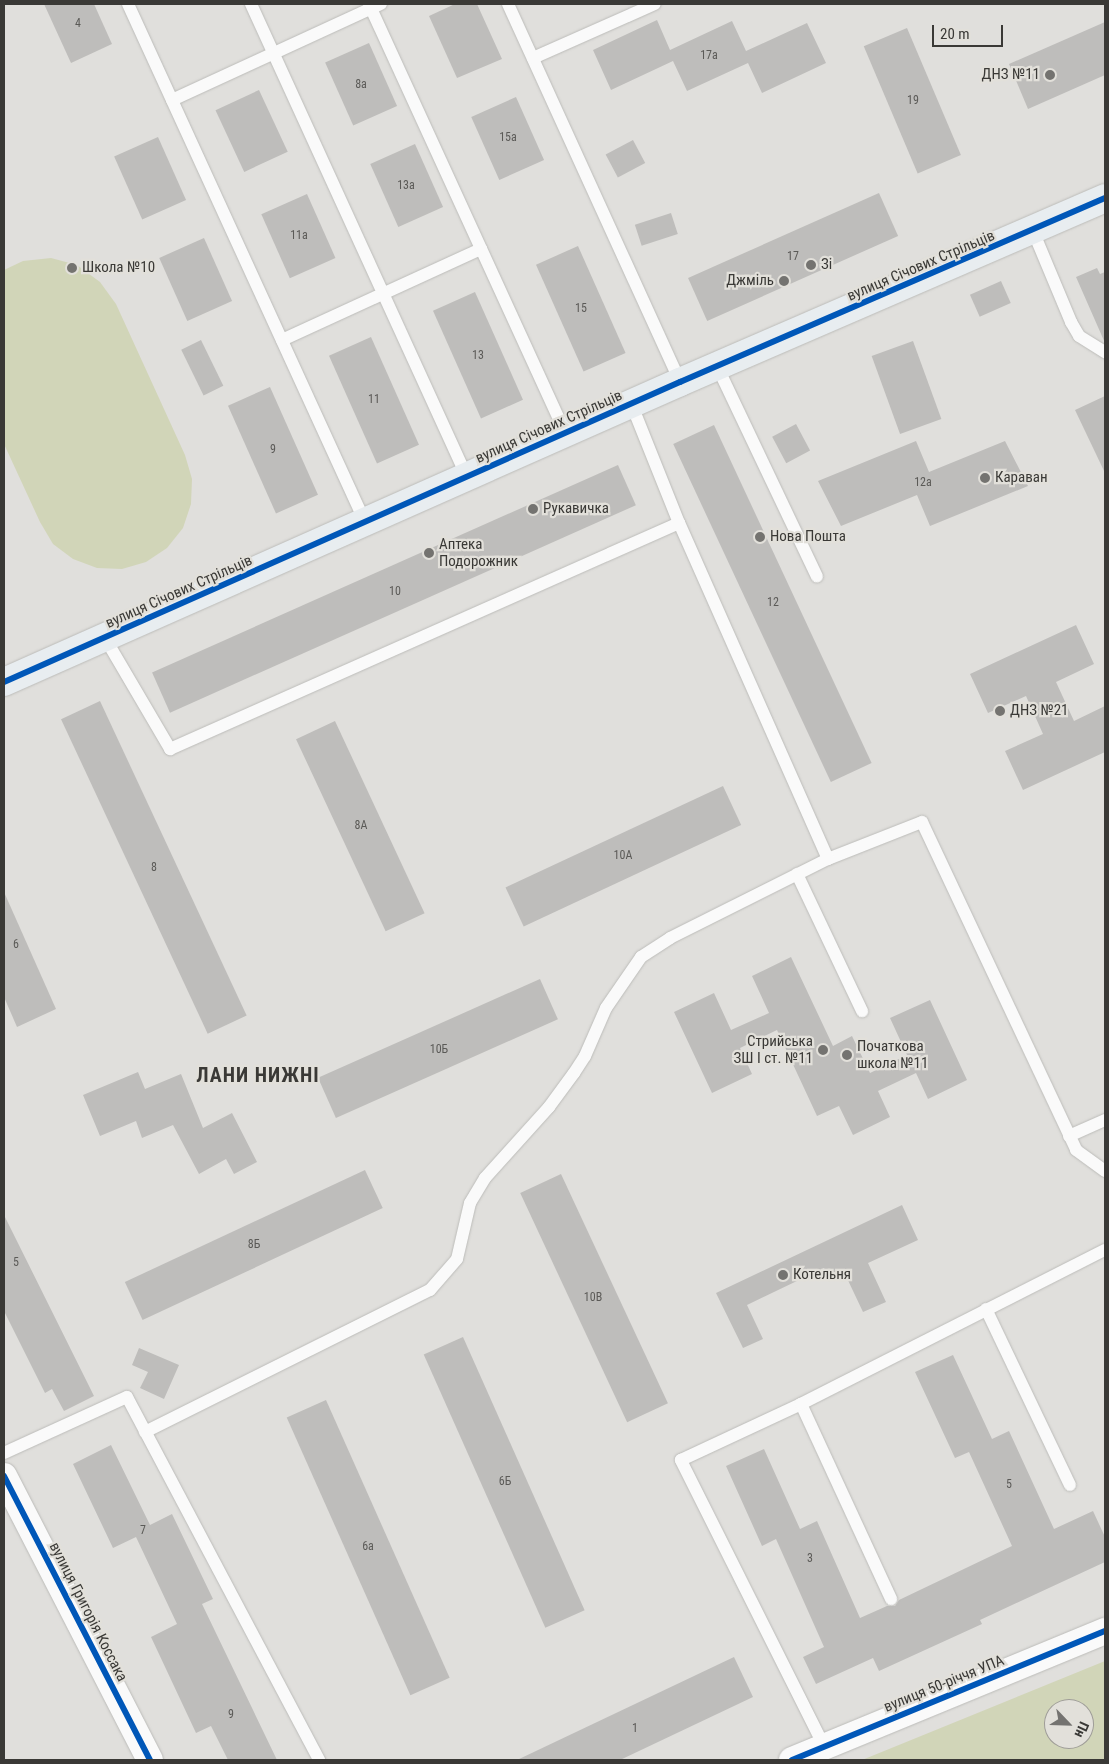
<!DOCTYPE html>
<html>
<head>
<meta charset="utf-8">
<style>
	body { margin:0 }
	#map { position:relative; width:1109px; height:1764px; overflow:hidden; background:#e0dfdc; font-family:"Roboto Condensed",sans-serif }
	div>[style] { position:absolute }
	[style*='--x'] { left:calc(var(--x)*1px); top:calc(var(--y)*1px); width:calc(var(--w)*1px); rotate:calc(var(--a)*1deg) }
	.green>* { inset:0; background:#d1d5b8 }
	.building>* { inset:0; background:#bebdbb; transform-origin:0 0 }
	.roads { filter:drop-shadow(0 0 1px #bcbcb9) drop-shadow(0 0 1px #bcbcb9) }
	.lane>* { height:12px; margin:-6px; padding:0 6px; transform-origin:6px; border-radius:6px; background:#fafafa }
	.street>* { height:26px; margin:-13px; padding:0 13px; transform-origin:13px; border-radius:13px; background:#fafafa }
	.secondary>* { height:28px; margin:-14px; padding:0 14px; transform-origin:14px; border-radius:14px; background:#e8edf0 }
	.cycleway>* { height:6px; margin:-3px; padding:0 3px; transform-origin:3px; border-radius:3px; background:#0057b8 }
	.dots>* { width:14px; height:14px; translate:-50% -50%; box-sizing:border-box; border:2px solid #e2e0da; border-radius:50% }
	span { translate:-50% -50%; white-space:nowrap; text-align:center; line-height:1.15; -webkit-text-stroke:4.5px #e2e0da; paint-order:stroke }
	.number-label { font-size:12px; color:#5b5a57 }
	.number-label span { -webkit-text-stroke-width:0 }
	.poi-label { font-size:15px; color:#3a3936 }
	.right { translate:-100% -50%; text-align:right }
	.left { translate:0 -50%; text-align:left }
	.street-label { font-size:15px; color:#3a3936 }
	.district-label { font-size:20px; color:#3a3936; font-weight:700; letter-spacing:1px }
	.frame { position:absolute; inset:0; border:5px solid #3a3936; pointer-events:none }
	.north { position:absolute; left:1044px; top:1699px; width:50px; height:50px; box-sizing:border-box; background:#e2e0da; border:1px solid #9f9d98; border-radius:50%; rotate:114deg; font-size:14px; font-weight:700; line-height:20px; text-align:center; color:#3a3936 }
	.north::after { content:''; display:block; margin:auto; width:18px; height:22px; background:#747370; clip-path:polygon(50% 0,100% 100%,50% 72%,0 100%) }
	.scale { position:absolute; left:932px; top:25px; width:71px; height:22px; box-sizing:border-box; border:2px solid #3a3936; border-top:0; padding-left:6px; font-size:15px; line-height:18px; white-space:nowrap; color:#3a3936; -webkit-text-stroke:4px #e2e0da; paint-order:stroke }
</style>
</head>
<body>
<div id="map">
	<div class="green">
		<div style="clip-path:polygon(51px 258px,77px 265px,100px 282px,116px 304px,185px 455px,192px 479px,191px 504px,183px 528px,167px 548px,146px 562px,122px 569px,97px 568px,73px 559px,53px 544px,40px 522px,4px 444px,4px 270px,23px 261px)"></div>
		<div style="clip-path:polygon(evenodd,1105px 1661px,1105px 1760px,862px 1760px,1105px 1661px,1054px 1709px,1084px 1709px,1084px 1739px,1054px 1739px,1054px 1709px)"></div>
	</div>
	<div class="building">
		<div style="clip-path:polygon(44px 4px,94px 4px,112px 44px,71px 63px)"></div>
		<div style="clip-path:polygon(455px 4px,477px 4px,502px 59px,457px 78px,429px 16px)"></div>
		<div style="clip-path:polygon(657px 20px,670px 50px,732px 21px,746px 51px,807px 23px,826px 63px,762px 93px,748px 63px,687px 91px,673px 61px,611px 90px,593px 50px)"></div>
		<div style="clip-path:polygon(1105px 22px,1105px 75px,1028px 109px,1009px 64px)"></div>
		<div style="left:907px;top:28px;width:138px;height:47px;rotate:67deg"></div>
		<div style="left:369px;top:43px;width:69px;height:48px;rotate:66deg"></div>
		<div style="left:259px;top:90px;width:68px;height:48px;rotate:65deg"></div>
		<div style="left:516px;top:97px;width:69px;height:49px;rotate:66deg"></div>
		<div style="left:158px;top:137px;width:69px;height:48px;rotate:66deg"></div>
		<div style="left:633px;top:140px;width:26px;height:31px;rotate:62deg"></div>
		<div style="left:415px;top:144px;width:69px;height:49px;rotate:66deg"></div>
		<div style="left:879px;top:193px;width:47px;height:209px;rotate:66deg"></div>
		<div style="left:307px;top:194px;width:70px;height:50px;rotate:66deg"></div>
		<div style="left:671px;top:213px;width:22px;height:38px;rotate:72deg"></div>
		<div style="left:204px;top:238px;width:69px;height:49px;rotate:66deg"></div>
		<div style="left:578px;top:246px;width:117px;height:46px;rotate:66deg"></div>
		<div style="clip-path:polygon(1097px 268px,1100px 274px,1105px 272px,1105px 343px,1076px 277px)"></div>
		<div style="left:1001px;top:281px;width:24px;height:34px;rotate:66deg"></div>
		<div style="left:475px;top:292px;width:118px;height:46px;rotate:66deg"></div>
		<div style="left:371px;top:337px;width:118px;height:46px;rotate:66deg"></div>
		<div style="left:201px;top:340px;width:51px;height:22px;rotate:64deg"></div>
		<div style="left:913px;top:341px;width:83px;height:44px;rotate:70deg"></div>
		<div style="left:270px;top:387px;width:118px;height:46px;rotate:66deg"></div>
		<div style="clip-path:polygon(1105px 396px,1105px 473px,1075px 410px)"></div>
		<div style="left:796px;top:424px;width:30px;height:27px;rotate:62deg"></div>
		<div style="left:714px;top:425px;width:373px;height:45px;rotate:65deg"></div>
		<div style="clip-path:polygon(916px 441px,929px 472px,1005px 441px,1028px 486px,930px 526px,917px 495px,841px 526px,818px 481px)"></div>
		<div style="left:618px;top:465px;width:44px;height:510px;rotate:66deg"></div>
		<div style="clip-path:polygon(1076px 625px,1094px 664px,1056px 682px,1074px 721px,1105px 706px,1105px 752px,1023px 790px,1005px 751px,1043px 734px,1026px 696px,988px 713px,970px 674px)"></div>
		<div style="left:100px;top:701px;width:347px;height:43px;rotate:65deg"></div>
		<div style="left:335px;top:721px;width:212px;height:43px;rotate:65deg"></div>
		<div style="left:723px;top:786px;width:43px;height:240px;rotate:65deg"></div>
		<div style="clip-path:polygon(4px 892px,56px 1009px,17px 1027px,4px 997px)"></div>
		<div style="clip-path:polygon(791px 957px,833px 1046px,852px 1036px,870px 1073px,907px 1055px,890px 1018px,930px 1000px,967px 1080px,928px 1099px,916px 1073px,878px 1091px,890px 1117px,853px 1135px,839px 1106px,817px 1116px,777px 1030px,740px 1048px,752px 1074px,712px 1093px,674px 1012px,714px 993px,731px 1030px,769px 1013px,752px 976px)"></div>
		<div style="left:540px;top:979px;width:44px;height:243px;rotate:66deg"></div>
		<div style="clip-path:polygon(138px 1072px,145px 1089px,181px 1074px,203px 1128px,232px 1113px,257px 1162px,234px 1174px,226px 1159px,199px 1174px,173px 1125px,142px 1138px,136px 1121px,100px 1136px,83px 1095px)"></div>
		<div style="left:365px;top:1170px;width:42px;height:265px;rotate:65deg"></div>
		<div style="left:561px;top:1174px;width:253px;height:45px;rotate:65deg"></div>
		<div style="clip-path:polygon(902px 1205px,918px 1240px,868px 1263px,886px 1302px,863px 1312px,845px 1274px,831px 1281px,824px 1268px,747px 1305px,763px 1339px,743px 1348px,716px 1293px)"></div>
		<div style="clip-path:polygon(4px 1215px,94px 1396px,64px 1411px,52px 1389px,45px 1393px,4px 1311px)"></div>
		<div style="left:463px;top:1337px;width:299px;height:43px;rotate:66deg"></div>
		<div style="clip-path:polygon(139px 1348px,179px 1365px,164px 1399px,140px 1388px,148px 1372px,132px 1365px)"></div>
		<div style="clip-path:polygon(953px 1355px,992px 1439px,1009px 1431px,1054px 1529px,1093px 1511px,1105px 1537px,1105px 1562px,980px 1620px,982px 1624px,879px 1671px,873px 1658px,816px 1684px,803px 1657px,824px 1647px,776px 1539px,762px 1546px,726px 1466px,764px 1449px,800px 1529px,817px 1521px,860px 1618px,887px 1606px,895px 1606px,899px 1600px,1012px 1546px,969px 1452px,955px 1458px,915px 1372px)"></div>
		<div style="left:326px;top:1400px;width:304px;height:43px;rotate:66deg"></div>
		<div style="clip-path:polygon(111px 1445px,150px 1525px,172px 1514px,213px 1599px,202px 1604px,277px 1760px,228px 1760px,211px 1726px,196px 1733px,151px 1637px,177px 1624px,136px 1537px,113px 1548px,73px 1464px)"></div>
		<div style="clip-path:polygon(734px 1657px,753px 1697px,620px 1760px,517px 1760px)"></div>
	</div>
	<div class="roads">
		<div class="lane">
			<div style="--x:128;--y:4;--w:570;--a:65.41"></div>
			<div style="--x:251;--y:4;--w:520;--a:65.46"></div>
			<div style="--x:369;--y:4;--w:472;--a:65.4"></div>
			<div style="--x:508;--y:4;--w:415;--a:65.5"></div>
			<div style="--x:533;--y:58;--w:133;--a:-23.9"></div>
			<div style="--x:172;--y:100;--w:230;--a:-24.7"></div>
			<div style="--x:1033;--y:231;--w:99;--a:67.3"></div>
			<div style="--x:1071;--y:322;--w:16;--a:60"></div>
			<div style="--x:1079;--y:336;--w:31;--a:32"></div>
			<div style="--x:282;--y:340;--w:219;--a:-24.6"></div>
			<div style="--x:717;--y:366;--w:233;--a:64.6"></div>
			<div style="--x:105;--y:638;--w:129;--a:59.6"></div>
			<div style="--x:170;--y:749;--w:557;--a:-23.94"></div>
			<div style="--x:828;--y:859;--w:101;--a:-21.5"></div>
			<div style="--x:922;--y:822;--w:362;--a:64.8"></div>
			<div style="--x:1076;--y:1150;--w:36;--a:36"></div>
			<div style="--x:797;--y:874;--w:152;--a:64.6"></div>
			<div style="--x:1069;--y:1136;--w:39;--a:-24"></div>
			<div style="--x:986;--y:1309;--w:195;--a:64.5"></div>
			<div style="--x:801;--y:1404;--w:215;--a:65.2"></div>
			<div style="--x:145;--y:1432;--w:318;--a:-26.5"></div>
			<div style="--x:430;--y:1290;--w:41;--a:-48.9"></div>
			<div style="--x:457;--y:1259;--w:57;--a:-76.9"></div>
			<div style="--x:470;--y:1203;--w:29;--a:-59"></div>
			<div style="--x:485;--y:1178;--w:96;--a:-48"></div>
			<div style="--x:549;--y:1107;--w:42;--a:-53.7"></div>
			<div style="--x:574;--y:1073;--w:20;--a:-57"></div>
			<div style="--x:585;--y:1056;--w:52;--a:-66.4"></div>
			<div style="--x:606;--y:1008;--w:62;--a:-55.5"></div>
			<div style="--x:641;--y:957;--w:35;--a:-33"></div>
			<div style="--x:670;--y:938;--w:177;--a:-26.6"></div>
			<div style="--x:828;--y:859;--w:368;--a:-113.9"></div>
			<div style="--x:679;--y:523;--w:129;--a:-111.8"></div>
			<div style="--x:4;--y:1453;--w:135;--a:-24.5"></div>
			<div style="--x:127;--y:1397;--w:411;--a:62.1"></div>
			<div style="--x:824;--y:1746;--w:320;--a:-116.6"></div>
			<div style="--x:681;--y:1460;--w:132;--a:-25"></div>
			<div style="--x:801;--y:1404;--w:341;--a:-26.9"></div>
		</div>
		<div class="street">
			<div style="--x:4;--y:1476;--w:319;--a:62.8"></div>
			<div style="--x:792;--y:1760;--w:339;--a:-22.4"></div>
		</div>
		<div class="secondary">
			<div style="--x:4;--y:682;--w:740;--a:-23.93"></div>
			<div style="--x:680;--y:382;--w:463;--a:-23.4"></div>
		</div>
	</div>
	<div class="cycleway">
		<div style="--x:4;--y:682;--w:740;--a:-23.93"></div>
		<div style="--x:680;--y:382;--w:463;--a:-23.4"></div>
		<div style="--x:4;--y:1476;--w:319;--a:62.8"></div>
		<div style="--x:792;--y:1760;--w:339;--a:-22.4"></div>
	</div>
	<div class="dots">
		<div style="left:1050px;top:75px;background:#747370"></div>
		<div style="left:811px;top:265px;background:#747370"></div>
		<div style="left:72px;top:268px;background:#747370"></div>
		<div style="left:784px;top:281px;background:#747370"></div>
		<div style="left:985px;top:478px;background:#747370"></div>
		<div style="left:533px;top:509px;background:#747370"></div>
		<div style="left:760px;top:537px;background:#747370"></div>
		<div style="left:429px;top:553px;background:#747370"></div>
		<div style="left:1000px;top:711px;background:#747370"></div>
		<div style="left:823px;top:1050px;background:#747370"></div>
		<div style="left:847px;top:1055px;background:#747370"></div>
		<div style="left:783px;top:1275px;background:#747370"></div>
	</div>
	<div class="number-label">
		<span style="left:78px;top:24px">4</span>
		<span style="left:709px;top:56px">17а</span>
		<span style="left:361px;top:85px">8а</span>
		<span style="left:913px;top:101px">19</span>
		<span style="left:508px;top:138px">15а</span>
		<span style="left:406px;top:186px">13а</span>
		<span style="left:299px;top:236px">11а</span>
		<span style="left:793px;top:257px">17</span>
		<span style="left:581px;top:309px">15</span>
		<span style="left:478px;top:356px">13</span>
		<span style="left:374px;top:400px">11</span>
		<span style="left:273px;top:450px">9</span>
		<span style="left:923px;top:483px">12а</span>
		<span style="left:395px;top:592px">10</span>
		<span style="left:773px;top:603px">12</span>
		<span style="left:361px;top:826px">8А</span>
		<span style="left:623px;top:856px">10А</span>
		<span style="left:154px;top:868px">8</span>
		<span style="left:16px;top:945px">6</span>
		<span style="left:439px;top:1050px">10Б</span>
		<span style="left:254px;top:1245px">8Б</span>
		<span style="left:16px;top:1263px">5</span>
		<span style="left:593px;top:1298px">10В</span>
		<span style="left:505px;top:1482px">6Б</span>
		<span style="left:1009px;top:1485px">5</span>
		<span style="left:143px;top:1531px">7</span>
		<span style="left:368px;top:1547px">6а</span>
		<span style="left:810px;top:1559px">3</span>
		<span style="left:231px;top:1715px">9</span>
		<span style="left:635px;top:1729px">1</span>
	</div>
	<div class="poi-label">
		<span class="right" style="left:1040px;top:75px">ДНЗ №11</span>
		<span class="left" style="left:821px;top:265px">Зi</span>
		<span class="left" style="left:82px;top:268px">Школа №10</span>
		<span class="right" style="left:774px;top:281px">Джміль</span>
		<span class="left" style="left:995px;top:478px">Караван</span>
		<span class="left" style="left:543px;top:509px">Рукавичка</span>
		<span class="left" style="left:770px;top:537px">Нова Пошта</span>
		<span class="left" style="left:439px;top:553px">Аптека<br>Подорожник</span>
		<span class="left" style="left:1010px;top:711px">ДНЗ №21</span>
		<span class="right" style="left:813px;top:1050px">Стрийська<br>ЗШ I ст. №11</span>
		<span class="left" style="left:857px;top:1055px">Початкова<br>школа №11</span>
		<span class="left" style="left:793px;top:1275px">Котельня</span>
	</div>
	<div class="street-label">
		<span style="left:921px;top:266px;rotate:-23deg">вулиця Січових Стрільців</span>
		<span style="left:549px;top:427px;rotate:-24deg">вулиця Січових Стрільців</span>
		<span style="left:179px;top:592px;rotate:-24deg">вулиця Січових Стрільців</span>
		<span style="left:88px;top:1612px;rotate:63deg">вулиця Григорія Коссака</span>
		<span style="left:944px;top:1684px;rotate:-22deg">вулиця 50-річчя УПА</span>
	</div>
	<div class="district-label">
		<span style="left:258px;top:1075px">ЛАНИ НИЖНІ</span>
	</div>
	<div class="frame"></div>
	<div class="north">Пн</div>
	<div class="scale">20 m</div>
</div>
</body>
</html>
